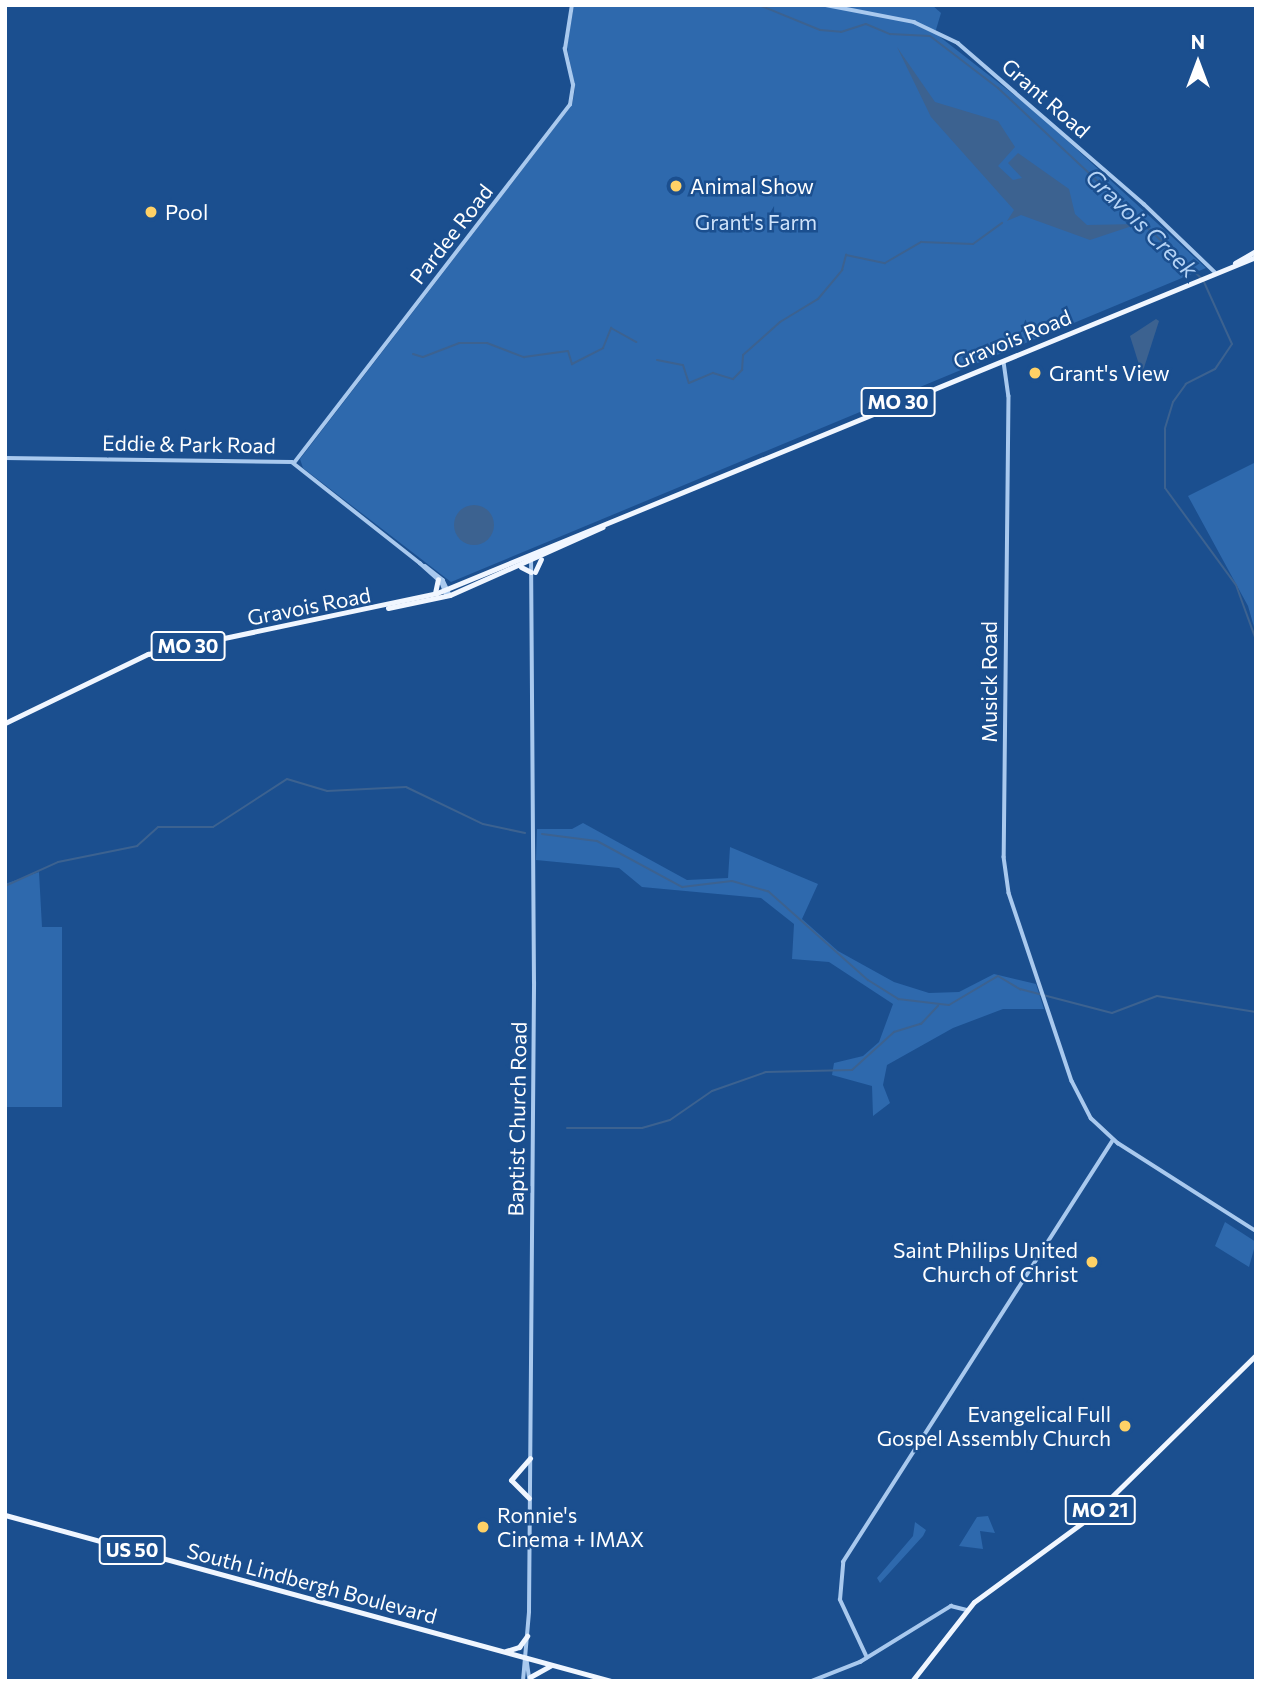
<!DOCTYPE html>
<html>
<head>
<meta charset="utf-8">
<style>
	body { margin:0 }
	#map { position:relative; width:1261px; height:1686px; overflow:hidden; background:#1b4f8f; font-family:Commissioner,sans-serif }
	div>[style] { position:absolute }
	[style*='--x'] { left:calc(var(--x)*1px); top:calc(var(--y)*1px); width:calc(var(--w)*1px); rotate:calc(var(--a)*1deg) }
	.green>* { inset:0; background:#2e69ad }
	.water>* { inset:0; background:#3c6290 }
	.round { border-radius:50% }
	.stream>* { height:2px; margin:-1px; padding:0 1px; transform-origin:1px; border-radius:1px; background:#3c6290 }
	.minor>* { height:3.5px; margin:-1.75px; padding:0 1.75px; transform-origin:1.75px; border-radius:1.75px; background:#a9c9ee }
	.major>* { height:5px; margin:-2.5px; padding:0 2.5px; transform-origin:2.5px; border-radius:2.5px; background:#f0f6ff }
	.dots>* { width:19px; height:19px; translate:-50% -50%; box-sizing:border-box; border:4px solid #1b4f8f; border-radius:50% }
	span { translate:-50% -50%; white-space:nowrap; text-align:center; line-height:1.15; -webkit-text-stroke:5px #1b4f8f; paint-order:stroke }
	.shield-label span { padding:2px 5px; background:#1b4f8f; border:2px solid; border-radius:5px; -webkit-text-stroke-width:0 }
	.shield-label { font-size:19px; color:#fff; font-weight:700 }
	.street-label { font-size:21px; color:#fff }
	.poi-label { font-size:21px; color:#fff }
	.left { translate:0 -50%; text-align:left }
	.right { translate:-100% -50%; text-align:right }
	.park-label { font-size:21px; color:#cfe3fa }
	.water-label { font-size:23px; color:#b5d3f5; font-style:italic }
	.frame { position:absolute; inset:0; border:7px solid #fff; pointer-events:none }
	.north { position:absolute; left:1163px; top:28px; width:70px; height:70px; -webkit-text-stroke:5px #1b4f8f; paint-order:stroke; rotate:0deg; font-size:19px; font-weight:700; line-height:28px; text-align:center; color:#fff }
	.north::after { content:''; display:block; margin:auto; width:24px; height:32px; background:#fff; clip-path:polygon(50% 0,100% 100%,50% 72%,0 100%) }
</style>
</head>
<body>
<div id="map">
	<div class="green">
		<div style="clip-path:polygon(574px 5px,932px 5px,941px 13px,935px 33px,1036px 112px,1206px 268px,451px 582px,303px 468px,300px 459px,572px 105px,575px 89px,567px 47px)"></div>
		<div style="clip-path:polygon(1256px 462px,1256px 634px,1248px 606px,1188px 496px)"></div>
		<div style="clip-path:polygon(583px 823px,687px 880px,728px 878px,730px 847px,818px 884px,802px 919px,838px 951px,894px 982px,929px 993px,959px 992px,994px 974px,1036px 984px,1044px 1009px,1003px 1009px,953px 1028px,887px 1065px,883px 1085px,890px 1103px,873px 1116px,872px 1086px,832px 1075px,834px 1063px,863px 1056px,879px 1042px,893px 1004px,829px 962px,792px 959px,794px 924px,761px 898px,642px 887px,619px 868px,536px 860px,537px 829px,572px 829px)"></div>
		<div style="clip-path:polygon(39px 872px,42px 927px,62px 927px,62px 1107px,5px 1107px,5px 884px)"></div>
		<div style="clip-path:polygon(1225px 1222px,1256px 1242px,1249px 1267px,1215px 1246px)"></div>
		<div style="clip-path:polygon(988px 1516px,995px 1533px,980px 1531px,983px 1549px,959px 1546px,977px 1517px)"></div>
		<div style="clip-path:polygon(915px 1522px,926px 1530px,923px 1536px,880px 1583px,877px 1578px,913px 1536px)"></div>
	</div>
	<div class="water">
		<div style="clip-path:polygon(897px 47px,935px 102px,998px 121px,1015px 147px,998px 166px,1013px 180px,1022px 178px,1008px 163px,1018px 153px,1069px 189px,1075px 214px,1087px 225px,1138px 224px,1090px 240px,1021px 215px,1007px 221px,1014px 210px,931px 117px)"></div>
		<div style="clip-path:polygon(1156px 319px,1159px 321px,1142px 374px,1130px 336px)"></div>
		<div class="round" style="left:454px;top:505px;width:40px;height:40px"></div>
	</div>
	<div class="stream">
		<div style="--x:696;--y:5;--w:4;--a:0"></div>
		<div style="--x:759;--y:5;--w:66;--a:22.3"></div>
		<div style="--x:820;--y:30;--w:21;--a:5"></div>
		<div style="--x:841;--y:32;--w:26;--a:-18"></div>
		<div style="--x:866;--y:24;--w:26;--a:23"></div>
		<div style="--x:890;--y:34;--w:40;--a:2.9"></div>
		<div style="--x:930;--y:36;--w:86;--a:37.4"></div>
		<div style="--x:998;--y:88;--w:278;--a:43.1"></div>
		<div style="--x:1204;--y:282;--w:68;--a:65.7"></div>
		<div style="--x:1232;--y:344;--w:30;--a:124"></div>
		<div style="--x:1215;--y:369;--w:33;--a:153"></div>
		<div style="--x:1186;--y:384;--w:22;--a:126"></div>
		<div style="--x:1173;--y:402;--w:28;--a:107"></div>
		<div style="--x:1165;--y:429;--w:59;--a:90"></div>
		<div style="--x:1165;--y:488;--w:120;--a:53.8"></div>
		<div style="--x:1236;--y:585;--w:59;--a:70"></div>
		<div style="--x:413;--y:354;--w:10;--a:17"></div>
		<div style="--x:423;--y:357;--w:39;--a:-21"></div>
		<div style="--x:459;--y:343;--w:28;--a:0"></div>
		<div style="--x:487;--y:343;--w:40;--a:21"></div>
		<div style="--x:524;--y:357;--w:44;--a:-7.8"></div>
		<div style="--x:568;--y:351;--w:14;--a:73"></div>
		<div style="--x:572;--y:364;--w:35;--a:-27"></div>
		<div style="--x:603;--y:348;--w:22;--a:-68"></div>
		<div style="--x:611;--y:328;--w:29;--a:29"></div>
		<div style="--x:657;--y:360;--w:26;--a:11"></div>
		<div style="--x:683;--y:365;--w:19;--a:72"></div>
		<div style="--x:689;--y:383;--w:26;--a:-23"></div>
		<div style="--x:713;--y:373;--w:21;--a:17"></div>
		<div style="--x:733;--y:379;--w:13;--a:-45"></div>
		<div style="--x:742;--y:370;--w:15;--a:-86"></div>
		<div style="--x:743;--y:355;--w:50;--a:-41.7"></div>
		<div style="--x:780;--y:322;--w:44;--a:-31.2"></div>
		<div style="--x:818;--y:299;--w:38;--a:-50"></div>
		<div style="--x:842;--y:270;--w:16;--a:-75"></div>
		<div style="--x:846;--y:255;--w:40;--a:12"></div>
		<div style="--x:885;--y:263;--w:42;--a:-30.3"></div>
		<div style="--x:921;--y:242;--w:52;--a:2.2"></div>
		<div style="--x:973;--y:244;--w:36;--a:-36"></div>
		<div style="--x:542;--y:834;--w:55;--a:7.3"></div>
		<div style="--x:597;--y:841;--w:97;--a:28.4"></div>
		<div style="--x:682;--y:887;--w:50;--a:-6.8"></div>
		<div style="--x:732;--y:881;--w:37;--a:16"></div>
		<div style="--x:768;--y:891;--w:134;--a:41.7"></div>
		<div style="--x:868;--y:980;--w:36;--a:32"></div>
		<div style="--x:898;--y:999;--w:51;--a:6.7"></div>
		<div style="--x:949;--y:1005;--w:57;--a:-30.6"></div>
		<div style="--x:998;--y:976;--w:26;--a:31"></div>
		<div style="--x:1020;--y:989;--w:95;--a:14.6"></div>
		<div style="--x:1112;--y:1013;--w:48;--a:-20.7"></div>
		<div style="--x:1157;--y:996;--w:100;--a:9.2"></div>
		<div style="--x:5;--y:886;--w:58;--a:-24.4"></div>
		<div style="--x:58;--y:862;--w:81;--a:-11.4"></div>
		<div style="--x:137;--y:846;--w:28;--a:-42"></div>
		<div style="--x:158;--y:827;--w:55;--a:0"></div>
		<div style="--x:213;--y:827;--w:88;--a:-33"></div>
		<div style="--x:287;--y:779;--w:42;--a:16.7"></div>
		<div style="--x:327;--y:791;--w:79;--a:-2.9"></div>
		<div style="--x:406;--y:787;--w:85;--a:25.7"></div>
		<div style="--x:483;--y:824;--w:43;--a:12.1"></div>
		<div style="--x:567;--y:1128;--w:75;--a:0"></div>
		<div style="--x:642;--y:1128;--w:29;--a:-16"></div>
		<div style="--x:670;--y:1120;--w:51;--a:-34.6"></div>
		<div style="--x:712;--y:1091;--w:57;--a:-19.4"></div>
		<div style="--x:766;--y:1072;--w:86;--a:-1.3"></div>
		<div style="--x:852;--y:1070;--w:57;--a:-42.1"></div>
		<div style="--x:894;--y:1032;--w:28;--a:-17"></div>
		<div style="--x:921;--y:1024;--w:25;--a:-47"></div>
	</div>
	<div class="minor">
		<div style="--x:826;--y:5;--w:90;--a:10.9"></div>
		<div style="--x:914;--y:22;--w:49;--a:25.5"></div>
		<div style="--x:958;--y:43;--w:246;--a:40.9"></div>
		<div style="--x:1144;--y:204;--w:98;--a:43.8"></div>
		<div style="--x:1004;--y:362;--w:34;--a:82"></div>
		<div style="--x:1009;--y:396;--w:461;--a:90.6"></div>
		<div style="--x:1004;--y:857;--w:36;--a:82"></div>
		<div style="--x:1009;--y:893;--w:198;--a:71.5"></div>
		<div style="--x:1072;--y:1081;--w:42;--a:62.8"></div>
		<div style="--x:1091;--y:1118;--w:37;--a:43"></div>
		<div style="--x:1118;--y:1143;--w:164;--a:32.5"></div>
		<div style="--x:5;--y:458;--w:287;--a:0.8"></div>
		<div style="--x:292;--y:462;--w:163;--a:38.3"></div>
		<div style="--x:420;--y:563;--w:30;--a:42"></div>
		<div style="--x:442;--y:583;--w:14;--a:69"></div>
		<div style="--x:294;--y:463;--w:452;--a:-52.4"></div>
		<div style="--x:570;--y:105;--w:20;--a:-81"></div>
		<div style="--x:573;--y:85;--w:37;--a:-103"></div>
		<div style="--x:565;--y:49;--w:45;--a:-81"></div>
		<div style="--x:425;--y:566;--w:23;--a:38"></div>
		<div style="--x:443;--y:580;--w:17;--a:65"></div>
		<div style="--x:867;--y:1658;--w:64;--a:-115"></div>
		<div style="--x:840;--y:1600;--w:38;--a:-85"></div>
		<div style="--x:843;--y:1562;--w:501;--a:-57.39"></div>
		<div style="--x:527;--y:1660;--w:21;--a:82"></div>
		<div style="--x:523;--y:1681;--w:69;--a:-85"></div>
		<div style="--x:529;--y:1612;--w:629;--a:-89.54"></div>
		<div style="--x:534;--y:983;--w:426;--a:-90.4"></div>
		<div style="--x:812;--y:1681;--w:52;--a:-21.6"></div>
		<div style="--x:860;--y:1662;--w:107;--a:-31.6"></div>
		<div style="--x:951;--y:1606;--w:16;--a:14"></div>
	</div>
	<div class="major">
		<div style="--x:1235;--y:263;--w:24;--a:-30"></div>
		<div style="--x:521;--y:567;--w:11;--a:27"></div>
		<div style="--x:535;--y:572;--w:14;--a:-65"></div>
		<div style="--x:435;--y:593;--w:14;--a:-78"></div>
		<div style="--x:388;--y:608;--w:63;--a:-11.8"></div>
		<div style="--x:450;--y:595;--w:167;--a:-24"></div>
		<div style="--x:5;--y:723;--w:159;--a:-25.8"></div>
		<div style="--x:148;--y:654;--w:295;--a:-11.9"></div>
		<div style="--x:437;--y:593;--w:885;--a:-22.31"></div>
		<div style="--x:529;--y:1498;--w:25;--a:-135"></div>
		<div style="--x:511;--y:1480;--w:29;--a:-49"></div>
		<div style="--x:5;--y:1515;--w:628;--a:15.32"></div>
		<div style="--x:506;--y:1651;--w:14;--a:-17"></div>
		<div style="--x:519;--y:1647;--w:14;--a:-54"></div>
		<div style="--x:530;--y:1677;--w:23;--a:-29"></div>
		<div style="--x:912;--y:1681;--w:100;--a:-51.9"></div>
		<div style="--x:974;--y:1602;--w:147;--a:-36.2"></div>
		<div style="--x:1093;--y:1515;--w:228;--a:-44.5"></div>
	</div>
	<div class="dots">
		<div style="left:676px;top:186px;background:#ffd166"></div>
		<div style="left:151px;top:212px;background:#ffd166"></div>
		<div style="left:1035px;top:373px;background:#ffd166"></div>
		<div style="left:1092px;top:1262px;background:#ffd166"></div>
		<div style="left:1125px;top:1426px;background:#ffd166"></div>
		<div style="left:483px;top:1527px;background:#ffd166"></div>
	</div>
	<div class="shield-label">
		<span style="left:898px;top:402px">MO 30</span>
		<span style="left:188px;top:646px">MO 30</span>
		<span style="left:1100px;top:1510px">MO 21</span>
		<span style="left:132px;top:1550px">US 50</span>
	</div>
	<div class="street-label">
		<span style="left:1046px;top:98px;rotate:41deg">Grant Road</span>
		<span style="left:451px;top:234px;rotate:-52deg">Pardee Road</span>
		<span style="left:1012px;top:339px;rotate:-22deg">Gravois Road</span>
		<span style="left:189px;top:444px;rotate:1deg">Eddie &amp; Park Road</span>
		<span style="left:309px;top:606px;rotate:-11deg">Gravois Road</span>
		<span style="left:989px;top:682px;rotate:-90deg">Musick Road</span>
		<span style="left:517px;top:1119px;rotate:-89deg">Baptist Church Road</span>
		<span style="left:312px;top:1583px;rotate:15deg">South Lindbergh Boulevard</span>
	</div>
	<div class="poi-label">
		<span class="left" style="left:690px;top:186px">Animal Show</span>
		<span class="left" style="left:165px;top:212px">Pool</span>
		<span class="left" style="left:1049px;top:373px">Grant's View</span>
		<span class="right" style="left:1078px;top:1262px">Saint Philips United<br>Church of Christ</span>
		<span class="right" style="left:1111px;top:1426px">Evangelical Full<br>Gospel Assembly Church</span>
		<span class="left" style="left:497px;top:1527px">Ronnie's<br>Cinema + IMAX</span>
	</div>
	<div class="park-label">
		<span style="left:756px;top:222px">Grant's Farm</span>
	</div>
	<div class="water-label">
		<span style="left:1142px;top:223px;rotate:44deg">Gravois Creek</span>
	</div>
	<div class="frame"></div>
	<div class="north">N</div>
</div>
</body>
</html>
